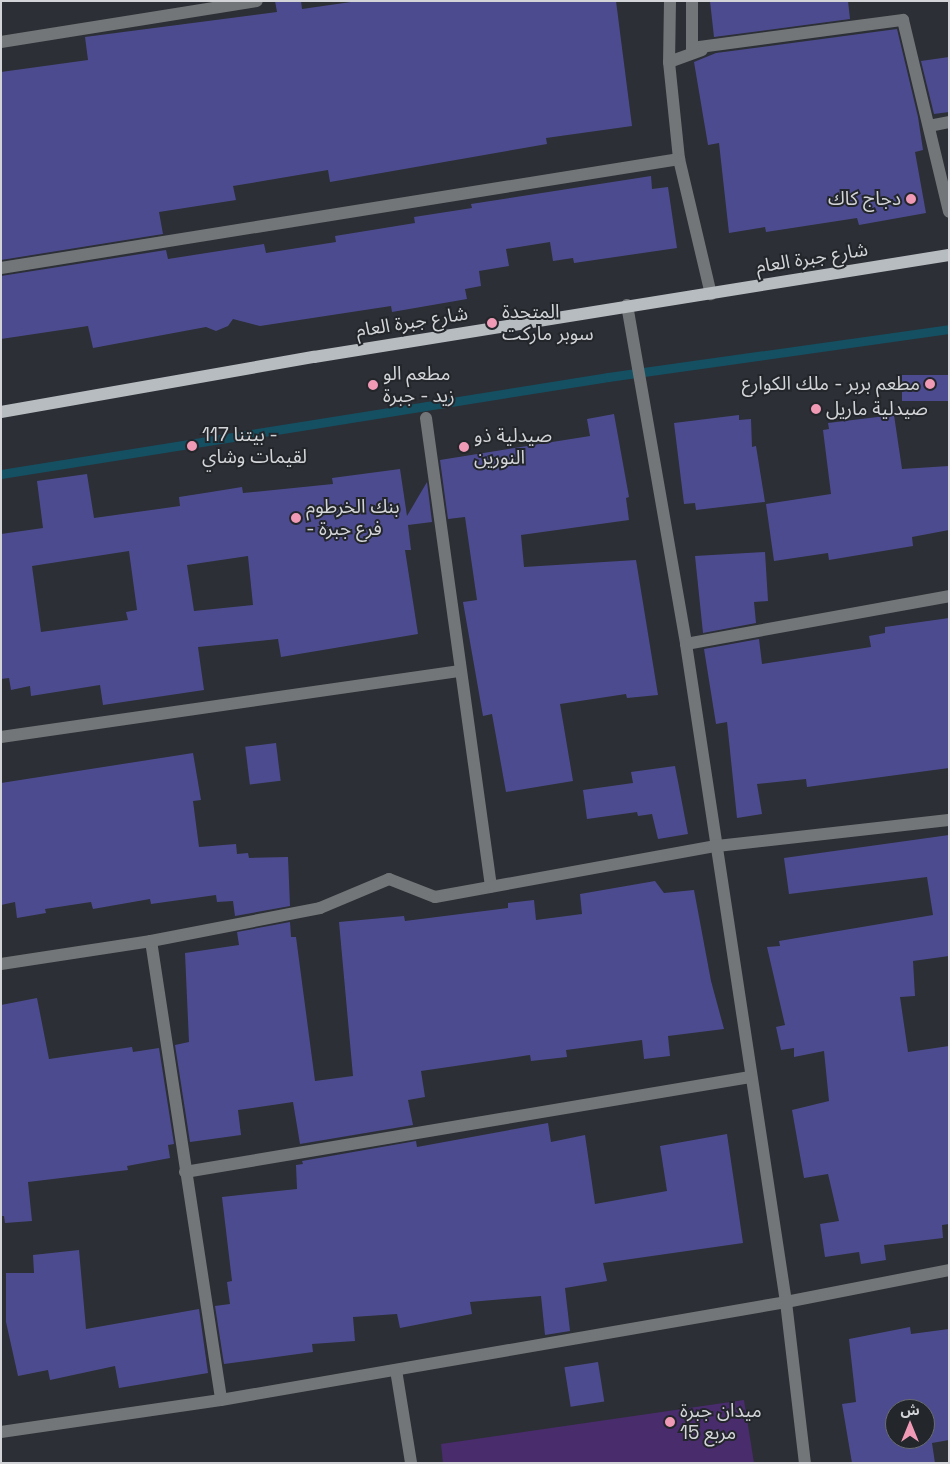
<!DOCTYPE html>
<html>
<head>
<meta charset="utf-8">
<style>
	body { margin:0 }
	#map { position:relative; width:950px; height:1464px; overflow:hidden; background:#2c2f35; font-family:"Space Grotesk","Noto Sans Arabic",sans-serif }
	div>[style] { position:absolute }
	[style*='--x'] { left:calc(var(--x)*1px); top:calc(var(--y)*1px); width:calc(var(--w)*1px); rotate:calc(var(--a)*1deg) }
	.green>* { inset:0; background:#492c6c }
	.stream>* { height:9px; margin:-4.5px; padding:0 4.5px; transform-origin:4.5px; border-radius:4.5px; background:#154f62 }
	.building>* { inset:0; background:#4d4b8f; transform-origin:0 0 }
	.minor>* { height:12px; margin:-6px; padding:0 6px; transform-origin:6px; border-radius:6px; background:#737678 }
	.major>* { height:12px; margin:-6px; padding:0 6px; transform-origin:6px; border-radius:6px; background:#b7bcc1 }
	.dots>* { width:14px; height:14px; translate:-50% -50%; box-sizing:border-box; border:2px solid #23262b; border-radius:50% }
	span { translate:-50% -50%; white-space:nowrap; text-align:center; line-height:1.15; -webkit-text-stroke:4px #23262b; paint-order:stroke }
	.poi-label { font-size:19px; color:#d2d4d7 }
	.right { translate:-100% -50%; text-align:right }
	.left { translate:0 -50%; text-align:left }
	.street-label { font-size:19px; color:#d2d4d7 }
	.frame { position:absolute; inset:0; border:2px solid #d2d4d7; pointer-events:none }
	.north { position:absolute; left:885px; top:1399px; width:50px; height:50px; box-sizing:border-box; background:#23262b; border:1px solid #696c70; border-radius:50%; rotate:0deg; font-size:14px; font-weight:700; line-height:20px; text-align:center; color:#d2d4d7 }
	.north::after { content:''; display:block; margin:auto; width:18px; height:22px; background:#f09ab5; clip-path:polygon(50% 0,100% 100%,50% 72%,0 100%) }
</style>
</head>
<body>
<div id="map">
	<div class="green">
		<div style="clip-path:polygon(744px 1400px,754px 1463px,443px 1463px,441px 1444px)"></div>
	</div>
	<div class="stream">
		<div style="--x:1;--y:474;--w:615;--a:-9.08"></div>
		<div style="--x:608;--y:377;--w:344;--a:-8"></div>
	</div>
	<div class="building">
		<div style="clip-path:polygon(275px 1px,301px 1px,302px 9px,358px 1px,616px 1px,632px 126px,546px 138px,547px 144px,330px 182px,328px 170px,233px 186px,236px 200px,159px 212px,163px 234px,1px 260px,1px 72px,88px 60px,85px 37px,277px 12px)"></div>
		<div style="clip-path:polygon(710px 1px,848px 1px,850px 19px,714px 37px)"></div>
		<div style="clip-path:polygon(897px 29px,918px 117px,923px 150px,915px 152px,926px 213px,859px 225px,857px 218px,766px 232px,765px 227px,729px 233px,719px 143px,708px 145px,694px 62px,716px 53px)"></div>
		<div style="clip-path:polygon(949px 57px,949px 112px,934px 114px,921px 61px)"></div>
		<div style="clip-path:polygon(651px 176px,652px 189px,668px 187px,677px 248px,574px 263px,573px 258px,553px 261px,550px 242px,506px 249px,509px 266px,479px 271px,481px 286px,465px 289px,467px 299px,392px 312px,391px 306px,260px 326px,233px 319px,228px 326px,216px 331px,206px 327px,93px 348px,88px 326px,1px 339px,1px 276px,166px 250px,168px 259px,264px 244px,266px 253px,336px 242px,335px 236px,415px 223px,414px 217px,472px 208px,471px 204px)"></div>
		<div style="left:949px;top:375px;width:26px;height:47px;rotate:90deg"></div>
		<div style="clip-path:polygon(614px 414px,629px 497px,626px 498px,629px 520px,521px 535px,524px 567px,636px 560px,658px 695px,627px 698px,626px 694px,560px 704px,573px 781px,506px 792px,492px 714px,483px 716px,463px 602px,477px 600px,465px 517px,448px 519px,440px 460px,590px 436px,587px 419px)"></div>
		<div style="clip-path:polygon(739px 415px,739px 420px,751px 419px,752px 447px,756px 446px,765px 502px,696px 510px,695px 503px,684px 504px,674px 423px)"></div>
		<div style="clip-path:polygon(894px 415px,902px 469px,949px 466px,949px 530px,912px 537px,913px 546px,829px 560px,828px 553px,774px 561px,766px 504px,831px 494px,823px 430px,829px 429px,828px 423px)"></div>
		<div style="clip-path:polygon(evenodd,400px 469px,407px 516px,427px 482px,432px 522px,408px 525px,411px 550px,405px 550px,418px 634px,281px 657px,278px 639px,198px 647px,204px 690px,103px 705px,100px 685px,31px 696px,30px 686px,11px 690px,9px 678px,1px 679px,1px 534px,43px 528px,37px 481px,87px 474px,94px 518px,180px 506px,179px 497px,211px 492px,242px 487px,243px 493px,333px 484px,332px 478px,400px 469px,129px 551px,137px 610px,126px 612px,128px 620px,41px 632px,32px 566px,129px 551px,400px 469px,248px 556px,253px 605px,194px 611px,187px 565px,248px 556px)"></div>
		<div style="clip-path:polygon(765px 552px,768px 601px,754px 602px,756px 623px,703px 633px,695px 556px)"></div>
		<div style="clip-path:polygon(949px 618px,949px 768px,807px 787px,806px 779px,757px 784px,762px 814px,737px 818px,727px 722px,716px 724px,704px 649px,759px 639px,762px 664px,871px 647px,869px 636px,885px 633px,885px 627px)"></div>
		<div style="left:276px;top:743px;width:38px;height:31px;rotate:83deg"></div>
		<div style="clip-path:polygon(193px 753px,201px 800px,193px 801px,199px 847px,236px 844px,237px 854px,248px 853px,249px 858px,288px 857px,290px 906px,235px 916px,233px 901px,217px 902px,216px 895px,151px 904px,150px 899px,93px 909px,91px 902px,45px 909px,46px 913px,17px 918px,15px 902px,1px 905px,1px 783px)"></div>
		<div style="clip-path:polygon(675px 766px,688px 834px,658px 839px,652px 814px,638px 816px,637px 812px,587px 819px,583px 790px,633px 783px,631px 772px)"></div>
		<div style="clip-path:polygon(949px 835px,949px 956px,913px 961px,915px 996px,900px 997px,908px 1052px,949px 1046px,949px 1224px,942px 1225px,943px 1238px,884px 1245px,886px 1260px,861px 1264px,859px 1252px,825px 1257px,820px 1224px,839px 1221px,828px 1174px,804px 1178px,792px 1110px,829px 1101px,824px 1051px,794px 1057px,794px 1048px,781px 1050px,776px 1027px,785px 1025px,767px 947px,780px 946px,779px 941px,933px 915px,927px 877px,789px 894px,784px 858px)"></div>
		<div style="clip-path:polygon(655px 881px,664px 893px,694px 890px,711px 981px,724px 1029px,668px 1036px,670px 1056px,644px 1059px,642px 1040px,566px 1050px,567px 1057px,531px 1061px,530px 1055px,421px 1071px,425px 1097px,408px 1100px,413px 1125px,300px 1144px,293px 1102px,238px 1110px,241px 1135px,190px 1142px,175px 1045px,189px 1042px,185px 953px,239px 945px,237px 932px,290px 922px,291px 937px,296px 937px,315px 1081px,353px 1076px,339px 922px,404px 916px,405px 921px,508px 908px,508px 903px,534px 900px,536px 920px,582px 914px,580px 894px)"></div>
		<div style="clip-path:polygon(37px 998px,49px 1059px,132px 1047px,133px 1052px,159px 1048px,174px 1144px,168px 1145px,170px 1158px,127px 1166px,128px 1170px,28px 1182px,32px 1221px,5px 1223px,4px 1216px,1px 1216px,1px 1005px)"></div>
		<div style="clip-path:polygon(548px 1123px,551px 1142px,585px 1135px,595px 1204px,667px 1191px,660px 1146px,727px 1134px,743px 1243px,603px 1263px,607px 1281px,565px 1288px,570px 1331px,545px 1335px,541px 1296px,470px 1302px,472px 1314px,400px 1328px,397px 1314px,353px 1317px,355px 1341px,312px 1344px,313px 1352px,224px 1364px,215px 1306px,230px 1304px,227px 1282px,232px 1281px,222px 1197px,297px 1189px,296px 1165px,303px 1164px,302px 1161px,416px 1141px,417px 1147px)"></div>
		<div style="clip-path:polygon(79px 1250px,86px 1329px,199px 1309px,208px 1373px,119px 1388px,115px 1366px,50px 1380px,48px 1370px,18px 1376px,6px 1322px,6px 1273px,34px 1273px,33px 1255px)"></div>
		<div style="clip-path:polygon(evenodd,910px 1327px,911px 1334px,949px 1329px,949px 1440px,932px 1443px,935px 1463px,852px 1463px,842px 1404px,856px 1402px,849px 1339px,910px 1327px,895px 1409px,925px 1409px,925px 1439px,895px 1439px,895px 1409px)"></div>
		<div style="left:598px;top:1362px;width:40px;height:34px;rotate:81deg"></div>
	</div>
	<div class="minor">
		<div style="--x:670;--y:1;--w:61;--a:90.9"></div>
		<div style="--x:669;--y:62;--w:98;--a:84.1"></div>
		<div style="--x:679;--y:159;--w:139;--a:76.7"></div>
		<div style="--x:692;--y:1;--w:47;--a:90"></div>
		<div style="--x:692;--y:48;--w:213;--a:-7.6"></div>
		<div style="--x:903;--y:20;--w:197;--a:76.5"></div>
		<div style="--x:1;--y:42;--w:259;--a:-9.1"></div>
		<div style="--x:669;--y:62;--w:35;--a:-20"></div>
		<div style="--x:929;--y:126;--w:20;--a:-11"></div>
		<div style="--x:1;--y:268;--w:687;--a:-9.13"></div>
		<div style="--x:627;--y:305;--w:344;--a:80.1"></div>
		<div style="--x:686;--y:644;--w:666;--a:81.36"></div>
		<div style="--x:786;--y:1302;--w:162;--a:83.3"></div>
		<div style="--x:426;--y:418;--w:473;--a:82.1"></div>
		<div style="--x:686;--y:644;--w:267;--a:-10.3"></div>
		<div style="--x:1;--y:737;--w:464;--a:-8.2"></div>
		<div style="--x:151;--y:941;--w:464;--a:81.3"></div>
		<div style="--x:1;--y:964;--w:152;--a:-8.7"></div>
		<div style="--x:151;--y:941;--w:172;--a:-11"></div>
		<div style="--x:320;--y:908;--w:75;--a:-22.8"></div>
		<div style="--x:389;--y:879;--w:49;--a:21.4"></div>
		<div style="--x:435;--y:897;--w:287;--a:-10.3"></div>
		<div style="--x:717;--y:846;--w:233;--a:-6.4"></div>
		<div style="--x:185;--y:1172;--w:573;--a:-9.54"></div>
		<div style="--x:396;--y:1370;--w:94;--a:80.8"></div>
		<div style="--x:1;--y:1432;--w:222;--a:-8.3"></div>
		<div style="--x:221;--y:1400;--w:573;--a:-9.84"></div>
		<div style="--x:786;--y:1302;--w:166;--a:-11.1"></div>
	</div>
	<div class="major">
		<div style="--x:1;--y:412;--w:318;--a:-10"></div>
		<div style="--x:314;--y:357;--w:643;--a:-9.13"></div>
	</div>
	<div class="dots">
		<div style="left:911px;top:199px;background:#f09ab5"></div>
		<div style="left:492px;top:323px;background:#f09ab5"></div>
		<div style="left:930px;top:384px;background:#f09ab5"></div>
		<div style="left:373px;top:385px;background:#f09ab5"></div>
		<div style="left:816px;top:409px;background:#f09ab5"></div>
		<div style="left:192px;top:446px;background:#f09ab5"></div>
		<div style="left:464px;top:447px;background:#f09ab5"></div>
		<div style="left:296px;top:518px;background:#f09ab5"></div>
		<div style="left:670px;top:1422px;background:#f09ab5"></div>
	</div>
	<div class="poi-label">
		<span class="right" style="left:901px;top:199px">دجاج كاك</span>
		<span class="left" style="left:502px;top:323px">المتحدة<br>سوبر ماركت</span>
		<span class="left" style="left:383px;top:385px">مطعم الو<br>زيد - جبرة</span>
		<span class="right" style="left:920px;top:384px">مطعم بربر - ملك الكوارع</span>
		<span class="left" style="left:826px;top:409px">صيدلية ماريل</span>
		<span class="left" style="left:202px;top:446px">بيتنا 117 -<br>لقيمات وشاي</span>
		<span class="left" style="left:474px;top:447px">صيدلية ذو<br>النورين</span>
		<span class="left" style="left:306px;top:518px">بنك الخرطوم<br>- فرع جبرة</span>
		<span class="left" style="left:680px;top:1422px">ميدان جبرة<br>مربع 15</span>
	</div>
	<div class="street-label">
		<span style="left:812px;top:258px;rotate:-9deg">شارع جبرة العام</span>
		<span style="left:412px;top:322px;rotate:-9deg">شارع جبرة العام</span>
	</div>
	<div class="frame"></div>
	<div class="north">ش</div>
</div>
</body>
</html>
